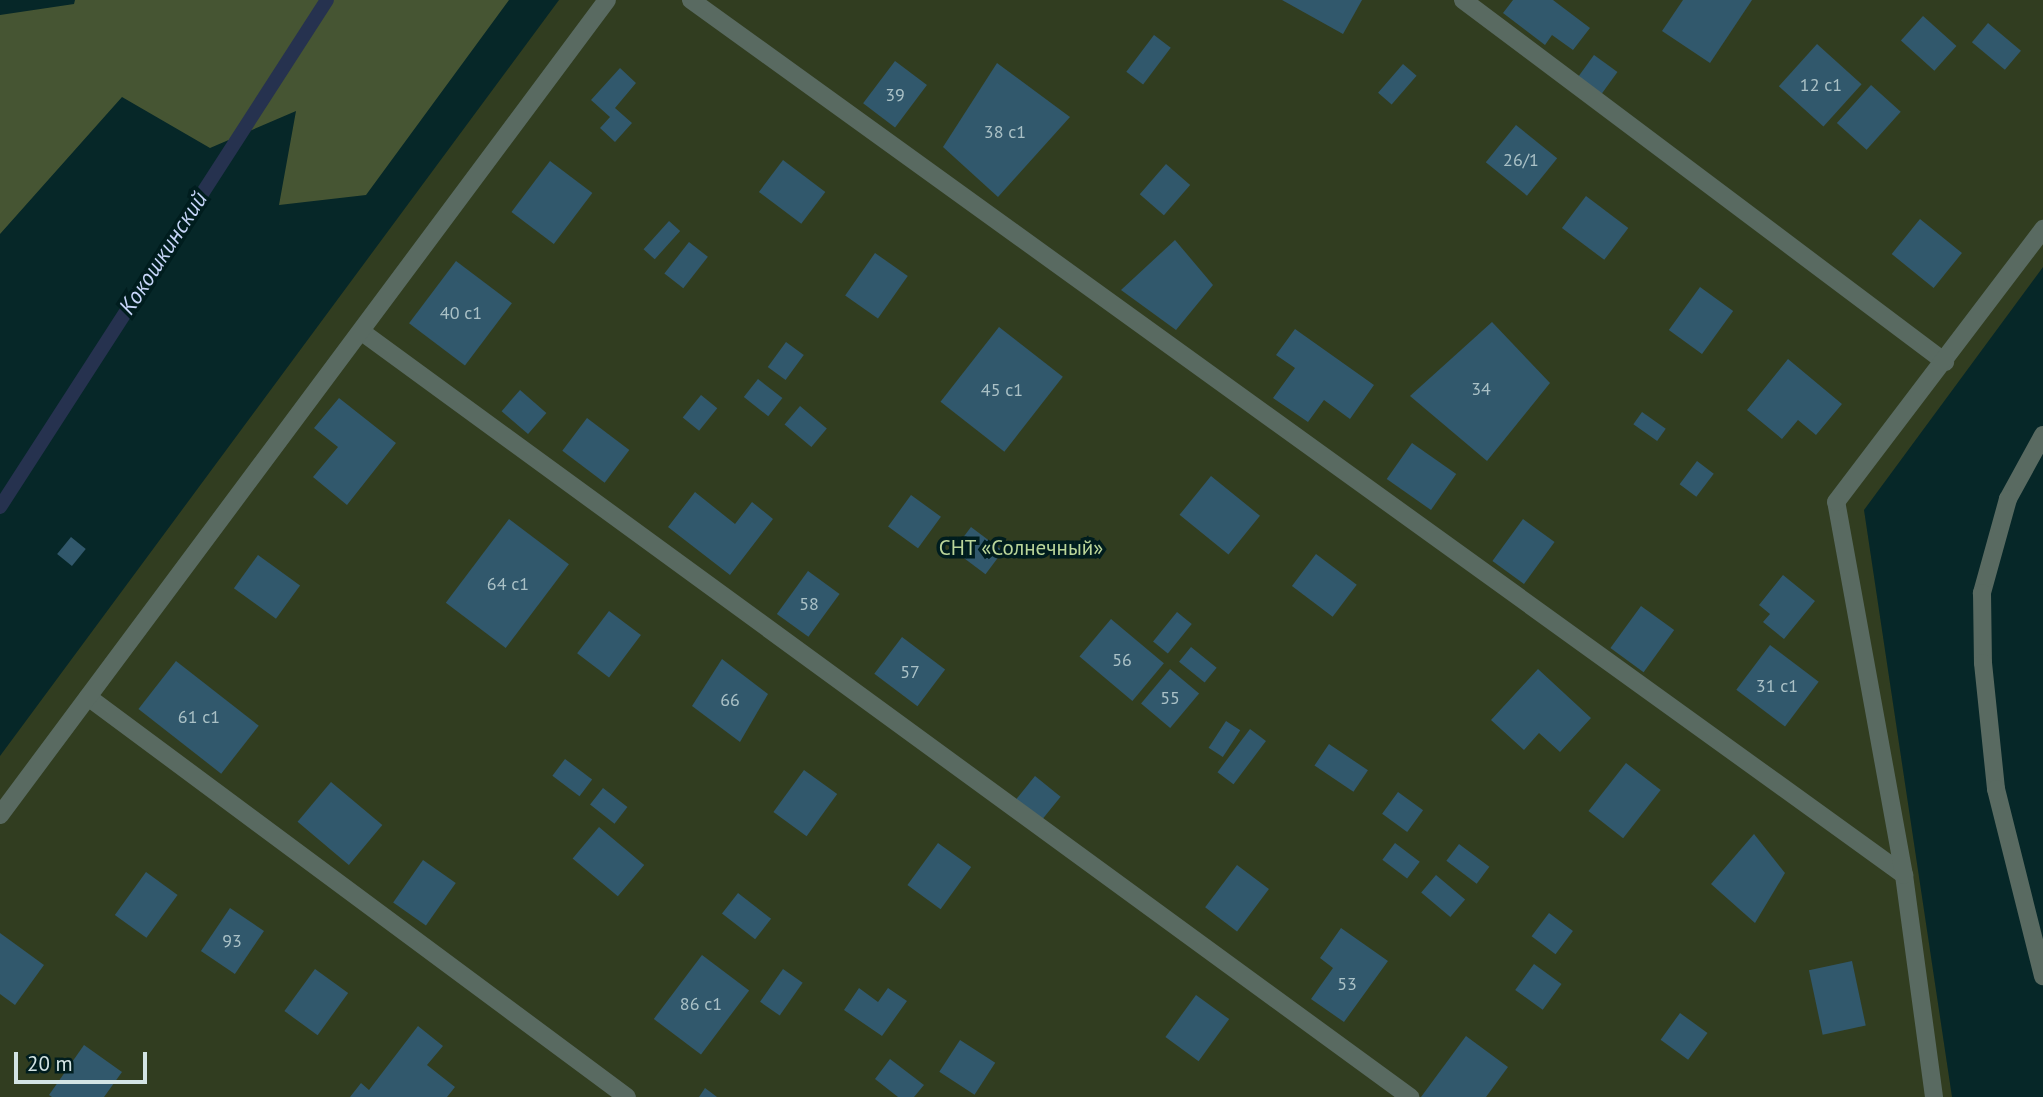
<!DOCTYPE html>
<html>
<head>
<meta charset="utf-8">
<style>
	body { margin:0 }
	#map { position:relative; width:2043px; height:1097px; overflow:hidden; background:#062728; font-family:"PT Sans",sans-serif }
	div>[style] { position:absolute }
	[style*='--x'] { left:calc(var(--x)*1px); top:calc(var(--y)*1px); width:calc(var(--w)*1px); rotate:calc(var(--a)*1deg) }
	.green>* { inset:0; background:#313d20 }
	.forest>* { inset:0; background:#465533 }
	.stream>* { height:14px; margin:-7px; padding:0 7px; transform-origin:7px; border-radius:7px; background:#26324f }
	.building>* { inset:0; background:#31586c; transform-origin:0 0 }
	.lane>* { height:18px; margin:-9px; padding:0 9px; transform-origin:9px; border-radius:9px; background:#596a61 }
	.street>* { height:18px; margin:-9px; padding:0 9px; transform-origin:9px; border-radius:9px; background:#596a61 }
	span { translate:-50% -50%; white-space:nowrap; text-align:center; line-height:1.15; -webkit-text-stroke:7px #001d1e; paint-order:stroke }
	.number-label { font-size:18px; color:#aac1c6 }
	.number-label span { -webkit-text-stroke-width:0 }
	.park-label { font-size:21px; color:#bbd69a }
	.water-label { font-size:23px; color:#c7d6f9; font-style:italic }
	.scale { position:absolute; left:14px; top:1052px; width:133px; height:32px; box-sizing:border-box; border:4px solid #d3e4e4; border-top:0; padding-left:9px; font-size:21px; line-height:24px; white-space:nowrap; color:#d3e4e4; -webkit-text-stroke:5px #001d1e; paint-order:stroke }
</style>
</head>
<body>
<div id="map">
	<div class="green">
		<div style="clip-path:polygon(559px 0,2043px 0,2043px 267px,1864px 510px,1952px 1097px,0 1097px,0 756px)"></div>
	</div>
	<div class="forest">
		<div style="clip-path:polygon(75px 0,509px 0,366px 195px,279px 205px,296px 111px,210px 148px,122px 97px,0 234px,0 15px,74px 4px)"></div>
	</div>
	<div class="stream">
		<div style="--x:0;--y:507;--w:603;--a:-57.18"></div>
	</div>
	<div class="building">
		<div style="clip-path:polygon(1282px 0,1362px 0,1343px 34px)"></div>
		<div style="clip-path:polygon(1513px 0,1553px 0,1590px 28px,1573px 50px,1552px 35px,1545px 45px,1503px 13px)"></div>
		<div style="clip-path:polygon(1683px 0,1752px 0,1710px 63px,1662px 31px)"></div>
		<div style="left:1923px;top:16px;width:45px;height:33px;rotate:42deg"></div>
		<div style="left:1988px;top:23px;width:43px;height:25px;rotate:40deg"></div>
		<div style="left:1154px;top:35px;width:21px;height:46px;rotate:37deg"></div>
		<div style="left:1817px;top:44px;width:60px;height:57px;rotate:42deg"></div>
		<div style="left:1594px;top:55px;width:29px;height:37px;rotate:36deg"></div>
		<div style="left:895px;top:61px;width:40px;height:53px;rotate:37deg"></div>
		<div style="clip-path:polygon(997px 63px,1070px 117px,998px 197px,943px 147px)"></div>
		<div style="left:1403px;top:64px;width:18px;height:38px;rotate:41deg"></div>
		<div style="clip-path:polygon(620px 68px,636px 83px,615px 108px,632px 123px,615px 142px,600px 128px,610px 117px,591px 100px)"></div>
		<div style="left:1871px;top:85px;width:40px;height:51px;rotate:42deg"></div>
		<div style="left:1516px;top:125px;width:53px;height:48px;rotate:39deg"></div>
		<div style="left:783px;top:160px;width:53px;height:40px;rotate:37deg"></div>
		<div style="left:550px;top:161px;width:53px;height:64px;rotate:37deg"></div>
		<div style="left:1166px;top:164px;width:32px;height:40px;rotate:41deg"></div>
		<div style="left:1586px;top:196px;width:53px;height:40px;rotate:37deg"></div>
		<div style="left:1920px;top:219px;width:54px;height:45px;rotate:39deg"></div>
		<div style="left:669px;top:221px;width:15px;height:38px;rotate:42deg"></div>
		<div style="clip-path:polygon(1175px 240px,1213px 285px,1176px 330px,1121px 290px)"></div>
		<div style="left:689px;top:242px;width:24px;height:40px;rotate:38deg"></div>
		<div style="left:875px;top:253px;width:40px;height:52px;rotate:35deg"></div>
		<div style="left:456px;top:261px;width:70px;height:78px;rotate:37deg"></div>
		<div style="left:1700px;top:287px;width:41px;height:53px;rotate:36deg"></div>
		<div style="clip-path:polygon(1492px 322px,1550px 383px,1487px 461px,1410px 396px)"></div>
		<div style="left:999px;top:327px;width:81px;height:95px;rotate:38deg"></div>
		<div style="clip-path:polygon(1295px 329px,1374px 385px,1350px 419px,1324px 400px,1308px 422px,1273px 398px,1295px 368px,1276px 355px)"></div>
		<div style="left:786px;top:342px;width:22px;height:31px;rotate:36deg"></div>
		<div style="clip-path:polygon(1788px 359px,1842px 404px,1816px 435px,1798px 420px,1782px 439px,1747px 410px)"></div>
		<div style="left:758px;top:379px;width:31px;height:23px;rotate:38deg"></div>
		<div style="left:520px;top:390px;width:35px;height:28px;rotate:41deg"></div>
		<div style="left:701px;top:395px;width:21px;height:29px;rotate:39deg"></div>
		<div style="clip-path:polygon(339px 398px,396px 443px,347px 505px,313px 477px,338px 447px,314px 428px)"></div>
		<div style="left:800px;top:406px;width:35px;height:24px;rotate:40deg"></div>
		<div style="left:1642px;top:412px;width:29px;height:15px;rotate:35deg"></div>
		<div style="left:587px;top:418px;width:53px;height:41px;rotate:37deg"></div>
		<div style="left:1412px;top:443px;width:54px;height:44px;rotate:35deg"></div>
		<div style="left:1697px;top:461px;width:21px;height:29px;rotate:37deg"></div>
		<div style="left:1211px;top:476px;width:63px;height:50px;rotate:39deg"></div>
		<div style="clip-path:polygon(695px 492px,735px 524px,752px 502px,773px 519px,730px 575px,668px 527px)"></div>
		<div style="left:911px;top:495px;width:37px;height:39px;rotate:36deg"></div>
		<div style="left:509px;top:519px;width:75px;height:105px;rotate:37deg"></div>
		<div style="left:1523px;top:519px;width:39px;height:52px;rotate:36deg"></div>
		<div style="left:971px;top:527px;width:40px;height:29px;rotate:37deg"></div>
		<div style="left:71px;top:537px;width:19px;height:22px;rotate:39deg"></div>
		<div style="left:1316px;top:554px;width:51px;height:40px;rotate:37deg"></div>
		<div style="left:258px;top:555px;width:52px;height:41px;rotate:36deg"></div>
		<div style="left:808px;top:571px;width:39px;height:53px;rotate:36deg"></div>
		<div style="clip-path:polygon(1783px 575px,1815px 601px,1784px 639px,1763px 622px,1770px 614px,1759px 605px)"></div>
		<div style="left:1641px;top:606px;width:41px;height:52px;rotate:36deg"></div>
		<div style="left:609px;top:611px;width:40px;height:53px;rotate:37deg"></div>
		<div style="left:1177px;top:612px;width:19px;height:38px;rotate:39deg"></div>
		<div style="left:1111px;top:619px;width:69px;height:49px;rotate:40deg"></div>
		<div style="left:902px;top:637px;width:54px;height:46px;rotate:37deg"></div>
		<div style="left:1770px;top:645px;width:61px;height:56px;rotate:37deg"></div>
		<div style="left:1191px;top:647px;width:33px;height:19px;rotate:39deg"></div>
		<div style="clip-path:polygon(722px 659px,768px 694px,740px 742px,692px 706px)"></div>
		<div style="left:176px;top:661px;width:105px;height:61px;rotate:38deg"></div>
		<div style="left:1170px;top:669px;width:38px;height:45px;rotate:40deg"></div>
		<div style="clip-path:polygon(1538px 669px,1591px 718px,1560px 752px,1539px 733px,1524px 750px,1491px 720px)"></div>
		<div style="left:1226px;top:721px;width:17px;height:32px;rotate:33deg"></div>
		<div style="left:1250px;top:729px;width:20px;height:54px;rotate:37deg"></div>
		<div style="left:1329px;top:744px;width:47px;height:26px;rotate:34deg"></div>
		<div style="left:565px;top:759px;width:34px;height:21px;rotate:37deg"></div>
		<div style="left:1626px;top:763px;width:44px;height:61px;rotate:38deg"></div>
		<div style="left:804px;top:770px;width:41px;height:52px;rotate:36deg"></div>
		<div style="left:1035px;top:776px;width:33px;height:39px;rotate:39deg"></div>
		<div style="left:331px;top:782px;width:67px;height:52px;rotate:40deg"></div>
		<div style="left:603px;top:788px;width:31px;height:21px;rotate:38deg"></div>
		<div style="left:1398px;top:792px;width:31px;height:27px;rotate:36deg"></div>
		<div style="left:599px;top:827px;width:59px;height:41px;rotate:40deg"></div>
		<div style="clip-path:polygon(1754px 834px,1785px 873px,1755px 923px,1711px 884px)"></div>
		<div style="left:938px;top:843px;width:41px;height:52px;rotate:36deg"></div>
		<div style="left:1395px;top:843px;width:31px;height:21px;rotate:37deg"></div>
		<div style="left:1459px;top:844px;width:38px;height:21px;rotate:37deg"></div>
		<div style="left:423px;top:860px;width:40px;height:52px;rotate:35deg"></div>
		<div style="left:1237px;top:865px;width:40px;height:53px;rotate:37deg"></div>
		<div style="left:146px;top:872px;width:39px;height:53px;rotate:36deg"></div>
		<div style="left:1436px;top:875px;width:38px;height:23px;rotate:40deg"></div>
		<div style="left:738px;top:893px;width:42px;height:26px;rotate:38deg"></div>
		<div style="left:230px;top:908px;width:41px;height:52px;rotate:34deg"></div>
		<div style="left:1549px;top:913px;width:30px;height:29px;rotate:37deg"></div>
		<div style="clip-path:polygon(1341px 928px,1388px 961px,1344px 1022px,1311px 999px,1333px 968px,1320px 958px)"></div>
		<div style="clip-path:polygon(0 933px,44px 965px,15px 1005px,0 994px)"></div>
		<div style="left:702px;top:955px;width:59px;height:80px;rotate:37deg"></div>
		<div style="left:1852px;top:961px;width:66px;height:44px;rotate:78deg"></div>
		<div style="left:1534px;top:964px;width:34px;height:32px;rotate:36deg"></div>
		<div style="left:315px;top:969px;width:41px;height:52px;rotate:36deg"></div>
		<div style="left:783px;top:969px;width:24px;height:40px;rotate:35deg"></div>
		<div style="clip-path:polygon(859px 988px,878px 1002px,888px 988px,907px 1001px,882px 1036px,844px 1010px)"></div>
		<div style="left:1196px;top:995px;width:41px;height:52px;rotate:36deg"></div>
		<div style="left:1680px;top:1013px;width:34px;height:33px;rotate:36deg"></div>
		<div style="clip-path:polygon(418px 1026px,443px 1046px,427px 1065px,455px 1087px,447px 1097px,350px 1097px,361px 1083px,369px 1090px)"></div>
		<div style="clip-path:polygon(1466px 1036px,1508px 1067px,1486px 1097px,1421px 1097px)"></div>
		<div style="left:960px;top:1040px;width:42px;height:38px;rotate:33deg"></div>
		<div style="clip-path:polygon(84px 1045px,122px 1072px,104px 1097px,52px 1097px,49px 1095px)"></div>
		<div style="clip-path:polygon(890px 1059px,924px 1085px,914px 1097px,898px 1097px,875px 1079px)"></div>
		<div style="clip-path:polygon(705px 1088px,717px 1097px,699px 1097px)"></div>
	</div>
	<div class="lane">
		<div style="--x:691;--y:0;--w:1496;--a:35.8"></div>
		<div style="--x:1463;--y:0;--w:603;--a:36.91"></div>
		<div style="--x:362;--y:332;--w:1298;--a:36.13"></div>
		<div style="--x:88;--y:697;--w:671;--a:36.58"></div>
		<div style="--x:0;--y:815;--w:1016;--a:-53.32"></div>
		<div style="--x:1934;--y:1097;--w:224;--a:-97.7"></div>
		<div style="--x:1904;--y:875;--w:379;--a:-100.3"></div>
		<div style="--x:1836;--y:502;--w:343;--a:-52.8"></div>
	</div>
	<div class="street">
		<div style="--x:2043;--y:435;--w:73;--a:118.7"></div>
		<div style="--x:2008;--y:499;--w:98;--a:105.5"></div>
		<div style="--x:1982;--y:593;--w:70;--a:89.2"></div>
		<div style="--x:1983;--y:663;--w:127;--a:84.1"></div>
		<div style="--x:1996;--y:789;--w:193;--a:75.9"></div>
	</div>
	<div class="number-label">
		<span style="left:1821px;top:85px">12 с1</span>
		<span style="left:895px;top:95px">39</span>
		<span style="left:1005px;top:132px">38 с1</span>
		<span style="left:1521px;top:160px">26/1</span>
		<span style="left:461px;top:313px">40 с1</span>
		<span style="left:1481px;top:389px">34</span>
		<span style="left:1002px;top:390px">45 с1</span>
		<span style="left:508px;top:584px">64 с1</span>
		<span style="left:809px;top:604px">58</span>
		<span style="left:1122px;top:660px">56</span>
		<span style="left:910px;top:672px">57</span>
		<span style="left:1777px;top:686px">31 с1</span>
		<span style="left:1170px;top:698px">55</span>
		<span style="left:730px;top:700px">66</span>
		<span style="left:199px;top:717px">61 с1</span>
		<span style="left:232px;top:941px">93</span>
		<span style="left:1347px;top:984px">53</span>
		<span style="left:701px;top:1004px">86 с1</span>
	</div>
	<div class="park-label">
		<span style="left:1021px;top:548px">СНТ «Солнечный»</span>
	</div>
	<div class="water-label">
		<span style="left:163px;top:253px;rotate:-57deg">Кокошкинский</span>
	</div>
	<div class="scale">20 m</div>
</div>
</body>
</html>
